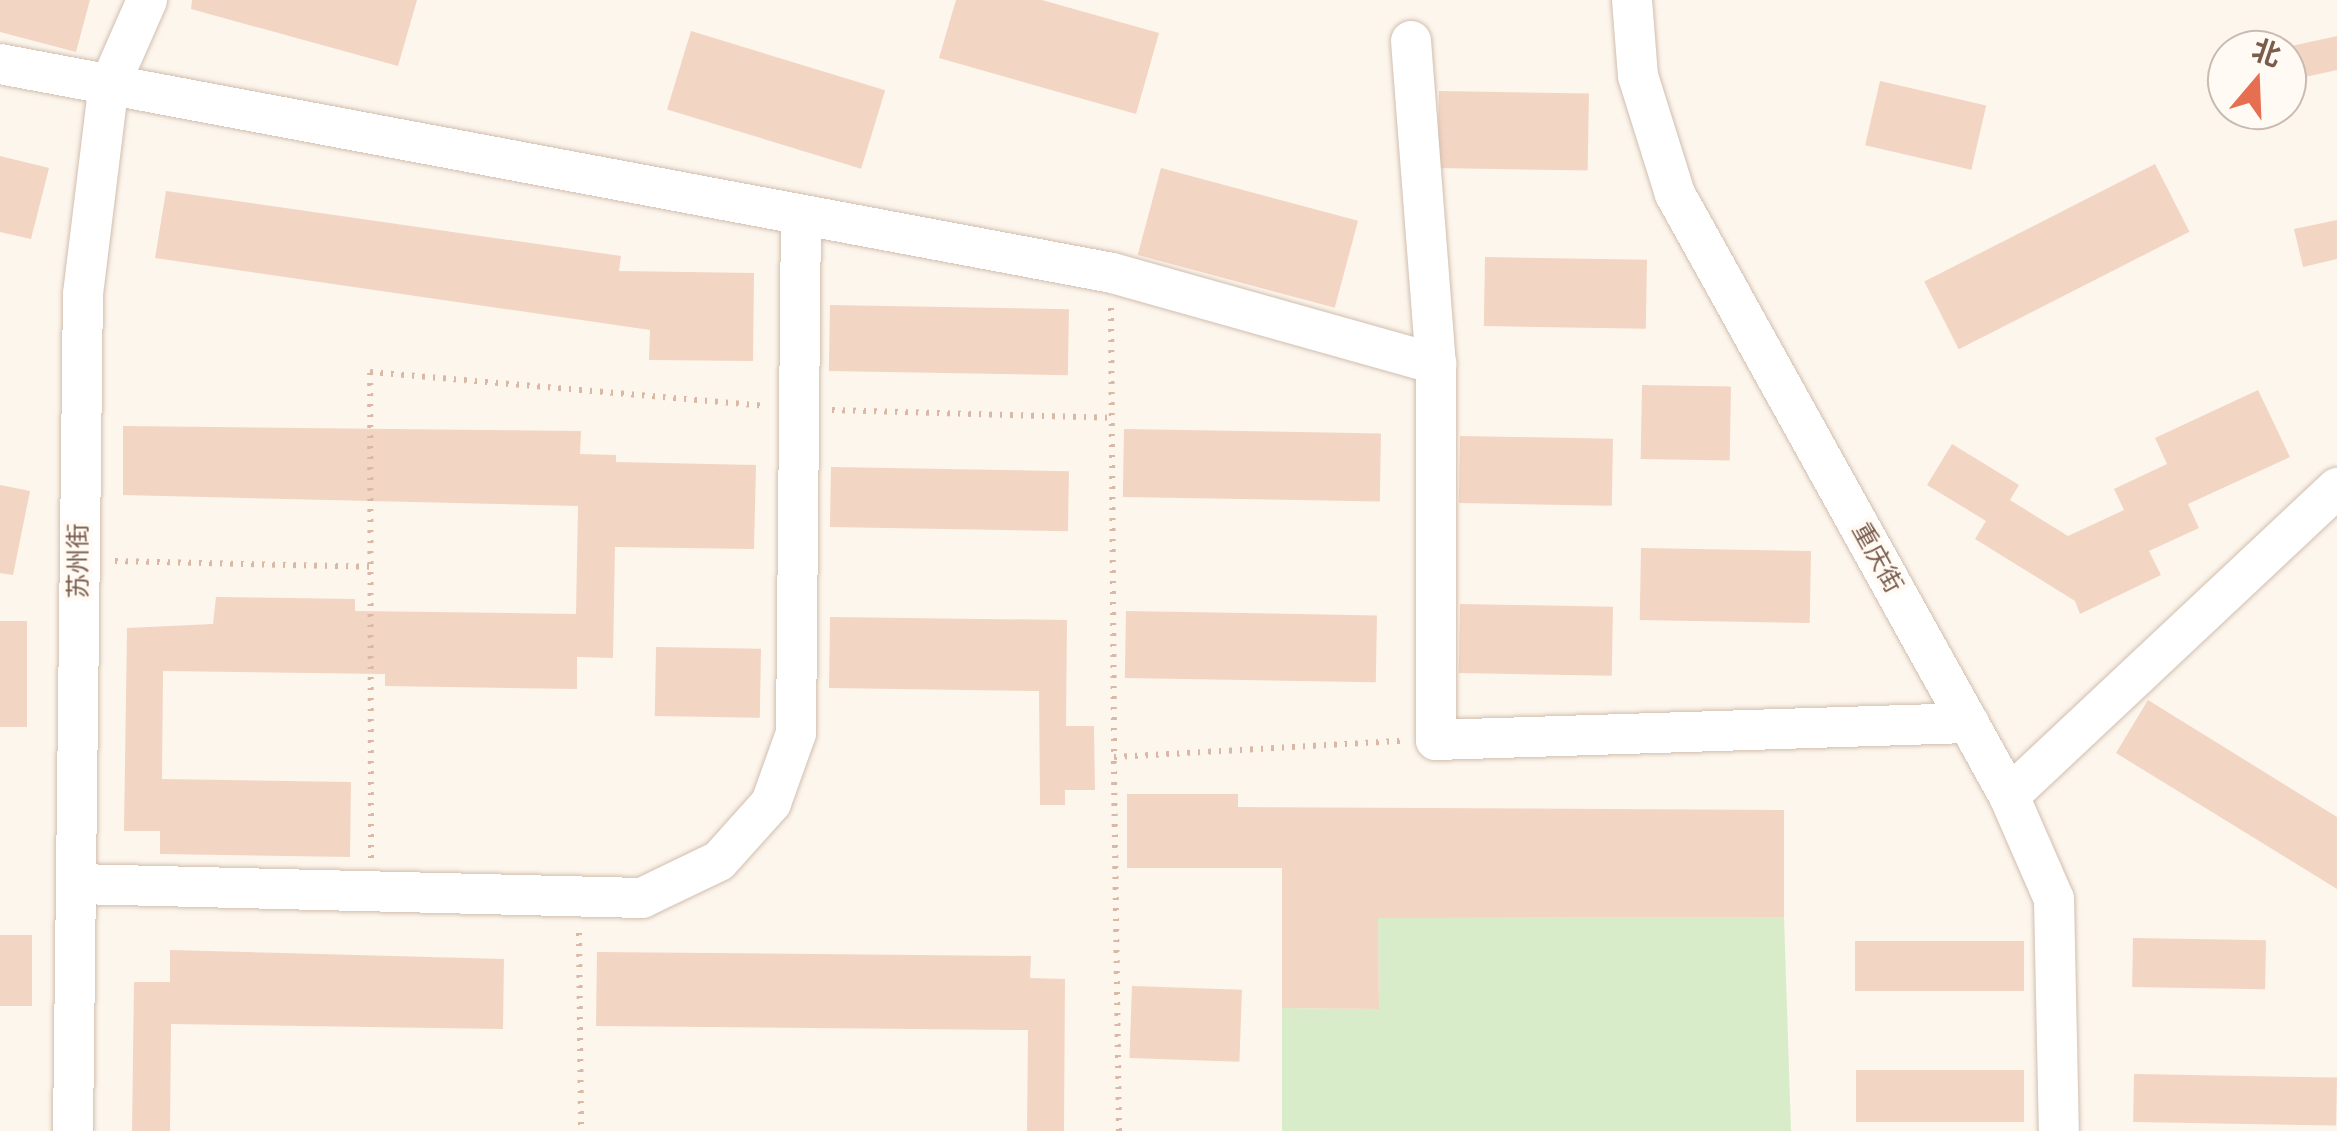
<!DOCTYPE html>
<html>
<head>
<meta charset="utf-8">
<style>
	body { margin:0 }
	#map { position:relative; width:2337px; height:1131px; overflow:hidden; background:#fdf6ec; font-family:Rubik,"Noto Sans SC",sans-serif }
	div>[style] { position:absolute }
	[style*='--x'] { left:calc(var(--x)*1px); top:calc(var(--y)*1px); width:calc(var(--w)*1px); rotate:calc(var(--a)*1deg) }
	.green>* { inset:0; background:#d8ecc9 }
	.building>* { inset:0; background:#f3d5c3; transform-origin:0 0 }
	.path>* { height:6px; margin-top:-3px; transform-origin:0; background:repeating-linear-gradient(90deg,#d9b8a5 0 2.5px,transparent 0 10.5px) }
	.roads { filter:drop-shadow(0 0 2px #d1beb0) drop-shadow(0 0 2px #d1beb0) }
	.minor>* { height:40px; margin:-20px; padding:0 20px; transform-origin:20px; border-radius:20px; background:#fff }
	span { translate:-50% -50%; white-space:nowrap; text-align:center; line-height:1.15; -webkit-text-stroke:8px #fffaf3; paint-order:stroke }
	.street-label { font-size:25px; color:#7a5c4d }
	.north { position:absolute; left:2207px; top:30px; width:100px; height:100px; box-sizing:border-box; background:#fffaf3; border:2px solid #cabbb1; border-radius:50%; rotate:19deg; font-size:28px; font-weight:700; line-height:40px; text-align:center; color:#7a5c4d }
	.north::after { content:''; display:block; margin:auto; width:35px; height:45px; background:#e76f51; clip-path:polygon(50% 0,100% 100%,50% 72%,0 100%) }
</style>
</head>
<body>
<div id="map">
	<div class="green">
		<div style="clip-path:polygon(1784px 917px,1791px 1131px,1282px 1131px,1282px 1008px,1379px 1009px,1378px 918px)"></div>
	</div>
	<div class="building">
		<div style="clip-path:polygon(0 0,90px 0,76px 52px,0 32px)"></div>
		<div style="clip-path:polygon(192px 0,417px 0,398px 66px,191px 9px)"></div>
		<div style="clip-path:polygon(956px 0,1042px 0,1159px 33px,1136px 114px,939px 58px)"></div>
		<div style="left:691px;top:31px;width:203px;height:82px;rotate:17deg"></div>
		<div style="clip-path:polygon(2337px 36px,2337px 70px,2287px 81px,2287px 47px)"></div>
		<div style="left:1880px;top:81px;width:109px;height:66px;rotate:13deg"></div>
		<div style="left:1439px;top:91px;width:150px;height:77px;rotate:1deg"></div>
		<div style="clip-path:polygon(0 156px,49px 168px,31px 239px,0 232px)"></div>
		<div style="left:2155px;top:164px;width:76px;height:259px;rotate:63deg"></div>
		<div style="left:1161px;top:168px;width:204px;height:90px;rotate:15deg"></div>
		<div style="clip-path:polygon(166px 191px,621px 256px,619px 271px,754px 273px,753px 361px,649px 360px,650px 330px,155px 258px)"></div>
		<div style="clip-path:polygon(2337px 220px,2337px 259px,2303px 267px,2294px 229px)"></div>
		<div style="left:1485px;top:257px;width:162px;height:69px;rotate:1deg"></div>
		<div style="left:830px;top:305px;width:239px;height:66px;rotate:1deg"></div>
		<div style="left:1642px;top:385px;width:89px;height:74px;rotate:1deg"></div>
		<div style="clip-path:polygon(2258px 390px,2290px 457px,2188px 504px,2199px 528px,2149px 551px,2161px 575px,2080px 614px,2075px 601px,1975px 539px,1986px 521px,1927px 485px,1952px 444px,2019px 485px,2010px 500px,2068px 536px,2124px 510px,2114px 489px,2167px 464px,2155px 438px)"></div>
		<div style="clip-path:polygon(123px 426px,581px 431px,580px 454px,616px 455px,616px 462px,756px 465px,754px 549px,615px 547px,613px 658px,577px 657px,577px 689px,385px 686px,385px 674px,163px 671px,162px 779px,351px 782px,350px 857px,160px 854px,160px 831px,124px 831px,127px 628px,213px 624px,216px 597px,355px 599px,355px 611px,576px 614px,578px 506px,123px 495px)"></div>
		<div style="left:1124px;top:429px;width:257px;height:68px;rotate:1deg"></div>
		<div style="left:1460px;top:436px;width:153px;height:67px;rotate:1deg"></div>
		<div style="left:831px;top:467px;width:238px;height:60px;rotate:1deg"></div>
		<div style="clip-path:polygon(0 485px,30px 491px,13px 575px,0 573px)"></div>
		<div style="left:1641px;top:548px;width:170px;height:72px;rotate:1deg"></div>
		<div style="left:1460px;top:604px;width:153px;height:69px;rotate:1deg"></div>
		<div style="left:1126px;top:611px;width:251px;height:67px;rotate:1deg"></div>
		<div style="clip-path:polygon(830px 617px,1067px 620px,1066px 726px,1094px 726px,1095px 790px,1065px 790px,1065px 805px,1040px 805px,1039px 691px,829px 688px)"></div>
		<div style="left:0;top:621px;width:27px;height:106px"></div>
		<div style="left:656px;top:647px;width:105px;height:69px;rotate:1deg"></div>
		<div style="clip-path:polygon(2148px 700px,2337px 817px,2337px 889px,2116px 753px)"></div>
		<div style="clip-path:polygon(1127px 794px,1238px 794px,1238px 807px,1784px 810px,1784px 917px,1378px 918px,1379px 1009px,1282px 1008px,1282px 868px,1127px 868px)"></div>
		<div style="left:0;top:935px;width:32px;height:71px"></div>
		<div style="left:2133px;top:938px;width:133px;height:49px;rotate:1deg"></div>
		<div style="left:1855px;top:941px;width:169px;height:50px"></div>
		<div style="clip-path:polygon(170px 950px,504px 959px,503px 1029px,171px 1024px,170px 1131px,132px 1131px,134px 982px,170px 982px)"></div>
		<div style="clip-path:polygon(597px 952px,1031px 956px,1030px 978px,1065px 979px,1064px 1131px,1027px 1131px,1028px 1030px,596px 1026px)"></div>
		<div style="left:1132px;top:986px;width:110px;height:72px;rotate:2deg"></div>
		<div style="left:1856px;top:1070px;width:168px;height:52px"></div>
		<div style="left:2134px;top:1074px;width:203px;height:48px;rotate:1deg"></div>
	</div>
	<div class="path">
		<div style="--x:1111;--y:308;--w:449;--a:89.6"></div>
		<div style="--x:832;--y:410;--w:279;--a:1.6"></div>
		<div style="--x:115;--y:561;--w:256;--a:1.3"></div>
		<div style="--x:371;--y:858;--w:486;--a:-90.1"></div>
		<div style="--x:370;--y:372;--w:396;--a:4.9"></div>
		<div style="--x:579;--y:933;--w:198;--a:89.4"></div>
		<div style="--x:1119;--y:1131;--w:374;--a:-90.8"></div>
		<div style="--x:1114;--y:757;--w:289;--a:-3.2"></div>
	</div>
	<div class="roads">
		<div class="minor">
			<div style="--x:1632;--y:0;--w:76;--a:85.5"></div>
			<div style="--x:1638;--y:76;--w:124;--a:72.6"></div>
			<div style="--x:1675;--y:194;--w:688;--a:60.98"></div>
			<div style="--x:2009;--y:796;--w:112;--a:66.4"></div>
			<div style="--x:2054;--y:899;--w:232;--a:88.8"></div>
			<div style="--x:1411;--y:41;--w:324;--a:85.6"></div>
			<div style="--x:1436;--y:364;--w:376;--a:90"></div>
			<div style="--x:1436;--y:740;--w:533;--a:-1.83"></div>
			<div style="--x:0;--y:64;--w:1131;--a:10.64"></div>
			<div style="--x:1112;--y:273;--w:337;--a:15.7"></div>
			<div style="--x:2009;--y:796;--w:450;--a:-43.2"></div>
			<div style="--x:77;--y:884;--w:565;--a:1.42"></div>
			<div style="--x:642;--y:898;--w:85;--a:-25.7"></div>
			<div style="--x:719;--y:861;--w:78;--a:-48.1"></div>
			<div style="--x:771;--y:803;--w:74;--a:-70.3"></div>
			<div style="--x:796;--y:733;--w:518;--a:-89.45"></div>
			<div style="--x:73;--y:1131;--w:837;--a:-89.32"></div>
			<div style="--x:83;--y:294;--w:207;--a:-83"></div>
			<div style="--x:108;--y:89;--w:97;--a:-66.3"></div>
		</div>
	</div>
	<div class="street-label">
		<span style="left:1877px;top:558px;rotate:61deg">重庆街</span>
		<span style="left:79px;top:561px;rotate:-90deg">苏州街</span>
	</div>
	<div class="north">北</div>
</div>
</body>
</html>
